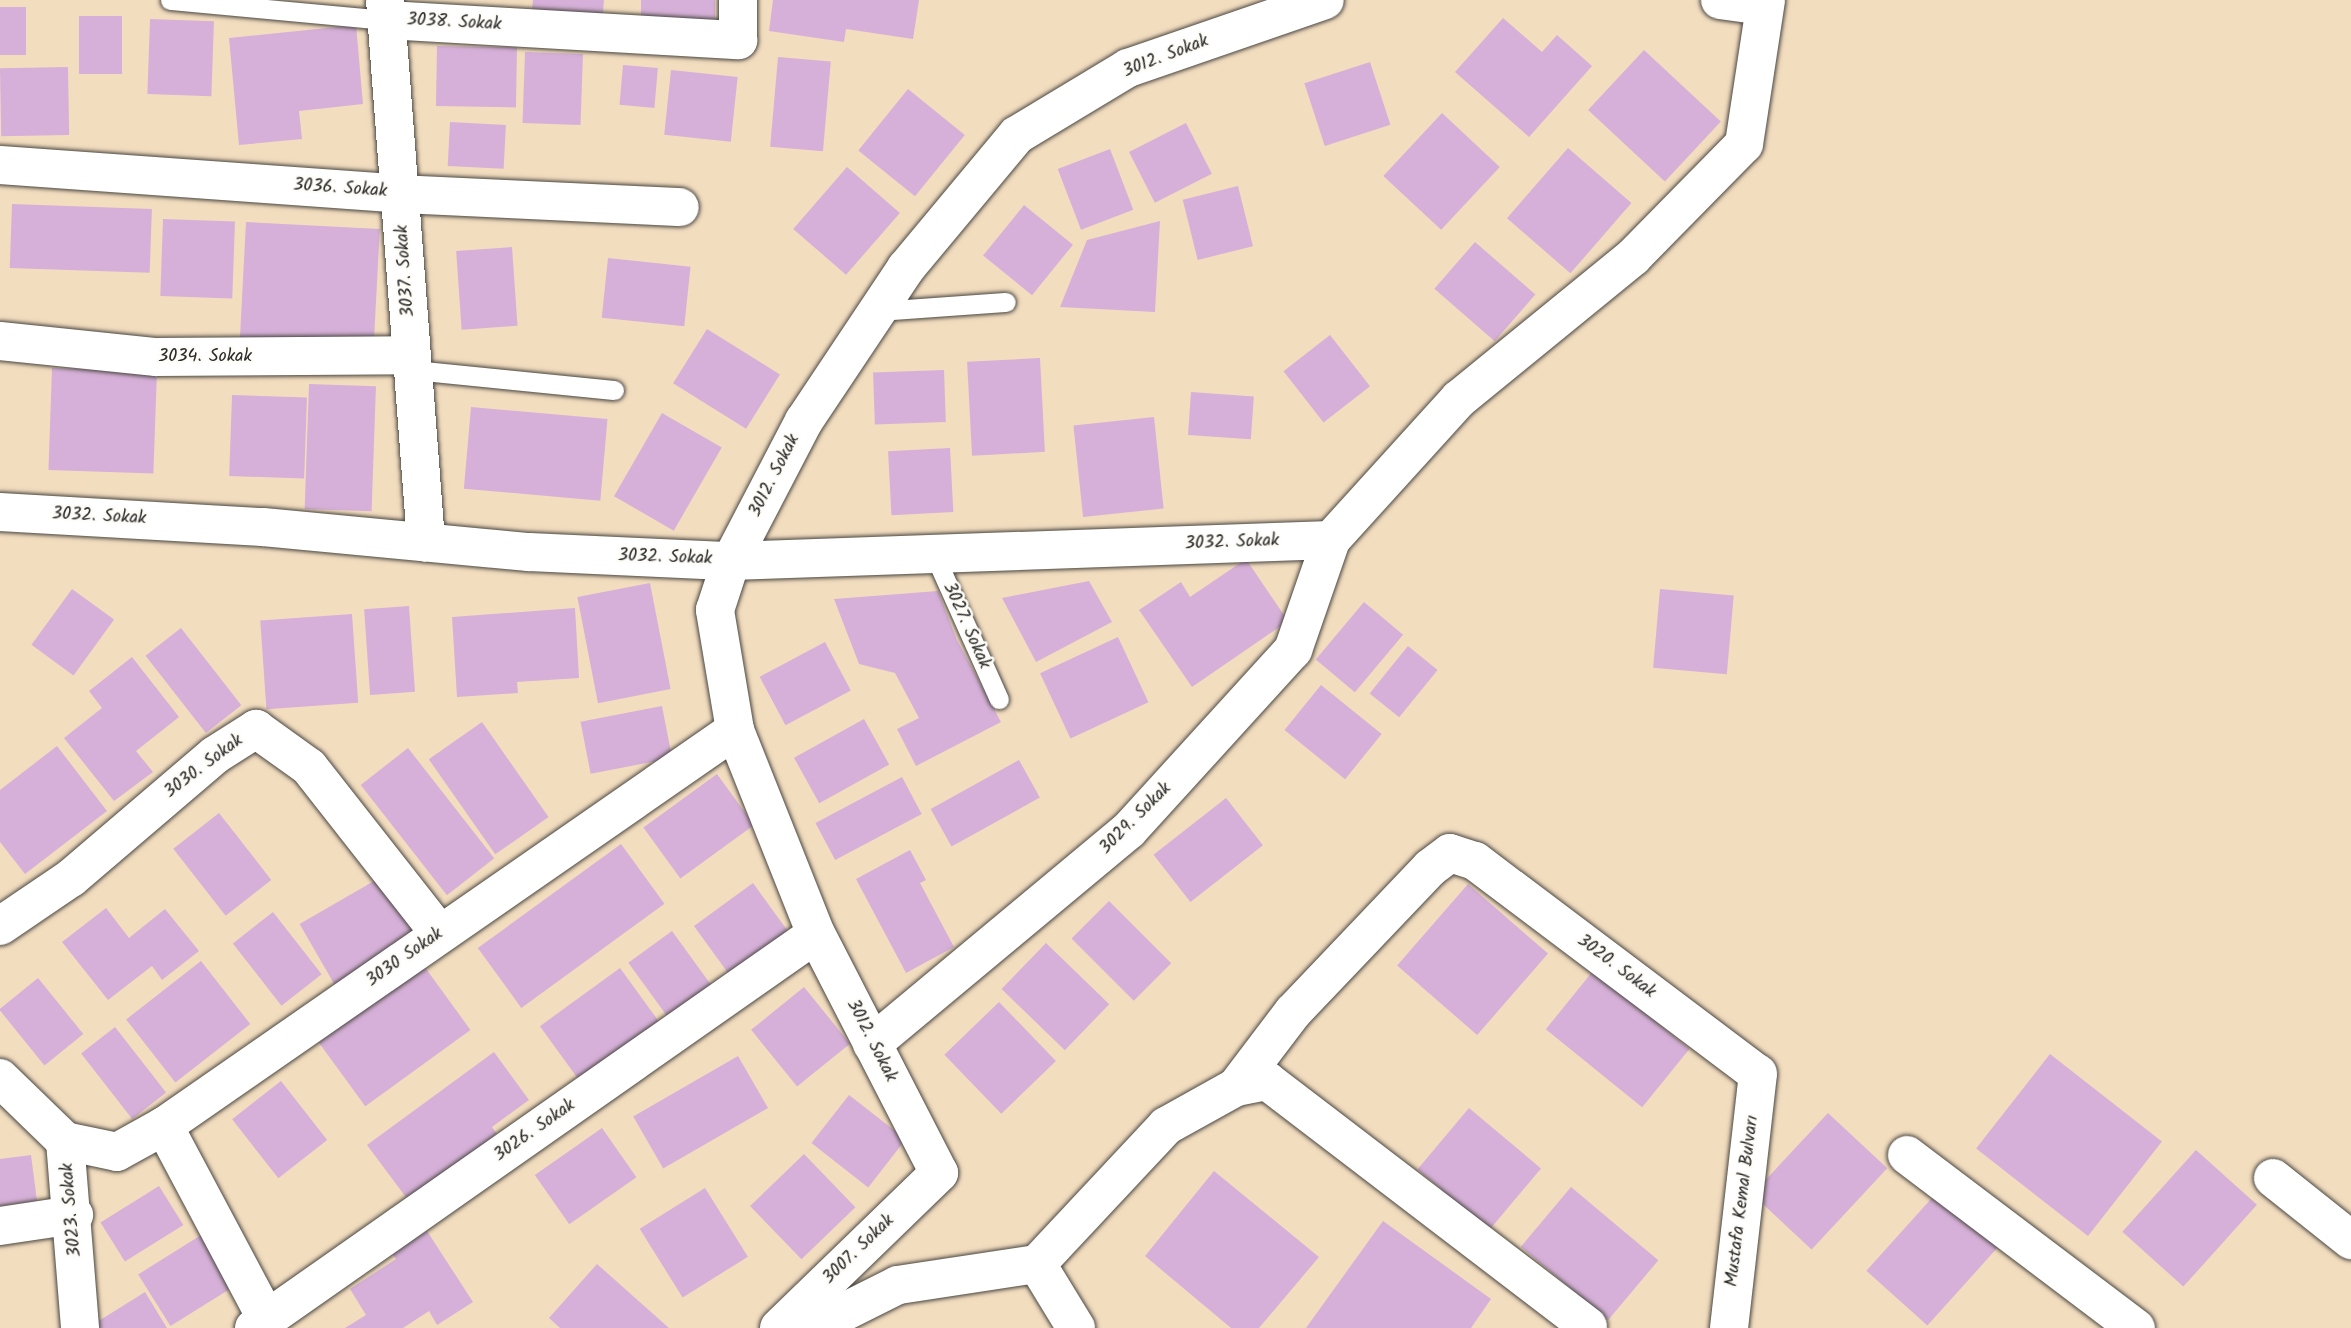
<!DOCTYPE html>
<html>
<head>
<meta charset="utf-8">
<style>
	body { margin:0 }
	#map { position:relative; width:2351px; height:1328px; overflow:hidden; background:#f3ddbf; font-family:Kalam,sans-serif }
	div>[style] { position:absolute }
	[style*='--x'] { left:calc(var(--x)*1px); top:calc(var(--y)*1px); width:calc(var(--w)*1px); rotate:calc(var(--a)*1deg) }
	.building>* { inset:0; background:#d6b0d8; transform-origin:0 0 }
	.roads { filter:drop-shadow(0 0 2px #494641) drop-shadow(0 0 2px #494641) }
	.service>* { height:19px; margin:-9.5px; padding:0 9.5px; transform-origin:9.5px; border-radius:9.5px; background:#fff }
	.minor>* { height:38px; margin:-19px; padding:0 19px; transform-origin:19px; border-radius:19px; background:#fff }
	.tertiary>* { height:38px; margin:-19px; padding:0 19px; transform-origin:19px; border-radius:19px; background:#fff }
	span { translate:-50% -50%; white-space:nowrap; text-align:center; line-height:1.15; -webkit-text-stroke:5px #fdfcf7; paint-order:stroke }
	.street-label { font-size:18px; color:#2b2b2b }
</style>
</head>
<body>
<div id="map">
	<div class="building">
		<div style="clip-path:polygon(533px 0,604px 0,602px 24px,531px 18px)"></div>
		<div style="left:641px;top:0;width:74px;height:27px"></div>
		<div style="clip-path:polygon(773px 0,919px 0,913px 39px,846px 29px,844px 42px,769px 31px)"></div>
		<div style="left:0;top:7px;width:26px;height:48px"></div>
		<div style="left:79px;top:16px;width:43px;height:58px"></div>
		<div style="clip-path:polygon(1503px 18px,1542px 52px,1557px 35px,1592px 66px,1529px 137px,1455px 72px)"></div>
		<div style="left:150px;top:19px;width:64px;height:75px;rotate:2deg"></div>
		<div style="clip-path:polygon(356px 25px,363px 104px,299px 111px,302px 139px,239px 145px,229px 38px)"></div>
		<div style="left:437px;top:46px;width:80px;height:60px;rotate:1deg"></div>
		<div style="left:1644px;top:50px;width:105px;height:82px;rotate:43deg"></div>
		<div style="left:525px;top:52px;width:58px;height:71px;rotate:2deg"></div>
		<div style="left:778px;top:57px;width:53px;height:90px;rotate:5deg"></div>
		<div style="left:1370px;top:62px;width:66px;height:69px;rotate:72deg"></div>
		<div style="left:623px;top:65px;width:35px;height:40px;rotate:5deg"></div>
		<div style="left:68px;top:67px;width:68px;height:68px;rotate:89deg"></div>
		<div style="left:671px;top:70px;width:67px;height:65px;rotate:6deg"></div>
		<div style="left:908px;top:89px;width:73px;height:79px;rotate:39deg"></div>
		<div style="left:1442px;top:113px;width:79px;height:86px;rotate:43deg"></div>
		<div style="left:450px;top:122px;width:56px;height:44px;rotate:3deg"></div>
		<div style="left:1186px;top:123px;width:57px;height:64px;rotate:63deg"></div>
		<div style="left:1568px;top:148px;width:84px;height:93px;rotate:41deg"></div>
		<div style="left:1110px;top:149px;width:65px;height:56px;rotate:69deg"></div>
		<div style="left:847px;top:167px;width:70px;height:82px;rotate:41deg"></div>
		<div style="left:1238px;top:186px;width:62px;height:57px;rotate:76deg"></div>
		<div style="left:12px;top:204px;width:140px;height:64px;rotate:2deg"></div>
		<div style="left:1024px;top:205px;width:63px;height:65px;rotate:39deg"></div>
		<div style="left:163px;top:219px;width:72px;height:77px;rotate:2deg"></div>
		<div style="clip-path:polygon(1160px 221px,1155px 312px,1060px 307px,1087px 240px)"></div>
		<div style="left:246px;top:222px;width:134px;height:117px;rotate:3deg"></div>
		<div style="left:1475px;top:242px;width:80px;height:62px;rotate:41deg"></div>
		<div style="left:512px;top:247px;width:79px;height:56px;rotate:86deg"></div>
		<div style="left:608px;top:258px;width:83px;height:60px;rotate:6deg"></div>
		<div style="left:707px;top:329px;width:86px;height:64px;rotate:32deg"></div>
		<div style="left:1330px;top:335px;width:65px;height:59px;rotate:52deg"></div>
		<div style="left:1040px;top:358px;width:94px;height:73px;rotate:87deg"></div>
		<div style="left:52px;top:368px;width:105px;height:102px;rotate:2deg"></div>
		<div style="left:944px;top:370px;width:52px;height:71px;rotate:88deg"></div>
		<div style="left:309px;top:384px;width:67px;height:125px;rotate:2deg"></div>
		<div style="left:1191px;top:392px;width:63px;height:43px;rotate:4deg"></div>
		<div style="left:232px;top:395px;width:75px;height:81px;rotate:2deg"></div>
		<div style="left:471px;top:407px;width:137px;height:82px;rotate:5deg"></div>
		<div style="left:662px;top:413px;width:69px;height:96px;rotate:30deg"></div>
		<div style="left:1154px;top:417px;width:92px;height:81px;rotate:84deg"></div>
		<div style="left:950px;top:448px;width:64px;height:62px;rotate:87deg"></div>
		<div style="clip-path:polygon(1246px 559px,1288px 621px,1192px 687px,1139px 610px,1181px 582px,1190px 597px)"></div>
		<div style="clip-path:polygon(1089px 581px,1112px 622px,1036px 662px,1002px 598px)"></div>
		<div style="left:650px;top:583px;width:108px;height:74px;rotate:79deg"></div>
		<div style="left:72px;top:589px;width:52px;height:69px;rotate:36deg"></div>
		<div style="left:1660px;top:589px;width:74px;height:79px;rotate:5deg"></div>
		<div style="clip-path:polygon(938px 591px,957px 640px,1001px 722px,916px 766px,897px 729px,919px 718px,895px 673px,859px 664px,834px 599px)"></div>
		<div style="left:1364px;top:602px;width:51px;height:75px;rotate:40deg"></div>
		<div style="left:409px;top:606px;width:86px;height:45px;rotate:86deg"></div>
		<div style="clip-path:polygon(575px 608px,579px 678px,517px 682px,518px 693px,457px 697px,452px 617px)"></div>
		<div style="left:352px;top:614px;width:89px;height:92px;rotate:86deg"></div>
		<div style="left:181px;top:628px;width:98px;height:45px;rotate:52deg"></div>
		<div style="left:1118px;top:637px;width:72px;height:86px;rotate:65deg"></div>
		<div style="left:825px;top:642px;width:55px;height:74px;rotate:62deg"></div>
		<div style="left:1408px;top:646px;width:38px;height:61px;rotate:39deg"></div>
		<div style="clip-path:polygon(132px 657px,179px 717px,136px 751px,153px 772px,114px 801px,64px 738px,102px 708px,89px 691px)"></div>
		<div style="left:1321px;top:685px;width:78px;height:58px;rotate:39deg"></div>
		<div style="left:662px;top:706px;width:53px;height:83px;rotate:79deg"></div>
		<div style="left:864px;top:719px;width:52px;height:80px;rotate:61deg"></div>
		<div style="left:482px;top:722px;width:116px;height:65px;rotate:55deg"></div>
		<div style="clip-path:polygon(57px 746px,107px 811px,25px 874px,0 842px,0 790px)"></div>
		<div style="left:408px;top:748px;width:140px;height:60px;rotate:52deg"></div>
		<div style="left:1019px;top:760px;width:43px;height:101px;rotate:61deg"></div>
		<div style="left:717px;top:774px;width:63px;height:91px;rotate:54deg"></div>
		<div style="left:902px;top:777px;width:42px;height:98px;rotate:62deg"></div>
		<div style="left:1226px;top:798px;width:60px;height:92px;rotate:52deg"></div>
		<div style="left:219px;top:813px;width:85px;height:58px;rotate:52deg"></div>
		<div style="left:621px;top:844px;width:74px;height:177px;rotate:54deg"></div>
		<div style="clip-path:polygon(910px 850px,926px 880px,920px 883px,954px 947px,906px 973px,856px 879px)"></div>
		<div style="left:381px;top:877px;width:75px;height:94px;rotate:60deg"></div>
		<div style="left:753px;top:883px;width:63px;height:73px;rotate:54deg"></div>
		<div style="left:1468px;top:884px;width:106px;height:108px;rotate:41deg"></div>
		<div style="left:1109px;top:901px;width:88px;height:53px;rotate:45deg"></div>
		<div style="clip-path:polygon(106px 908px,129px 938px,165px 909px,199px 951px,162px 980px,152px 966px,108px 1000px,62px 942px)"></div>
		<div style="left:273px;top:912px;width:79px;height:51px;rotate:52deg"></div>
		<div style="left:672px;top:931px;width:70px;height:54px;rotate:54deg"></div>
		<div style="left:1046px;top:943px;width:88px;height:64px;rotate:44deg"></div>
		<div style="left:201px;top:961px;width:80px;height:95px;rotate:52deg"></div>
		<div style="left:424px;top:966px;width:79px;height:130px;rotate:54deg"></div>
		<div style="left:620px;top:968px;width:67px;height:99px;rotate:54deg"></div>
		<div style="left:1593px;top:971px;width:124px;height:75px;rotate:39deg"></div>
		<div style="left:38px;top:978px;width:72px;height:50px;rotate:51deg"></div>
		<div style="left:804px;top:987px;width:73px;height:68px;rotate:51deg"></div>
		<div style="left:999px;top:1002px;width:82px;height:76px;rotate:46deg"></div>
		<div style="left:115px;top:1027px;width:83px;height:43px;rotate:52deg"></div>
		<div style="clip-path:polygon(494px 1052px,529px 1100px,492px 1127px,497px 1134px,408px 1200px,367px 1145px)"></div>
		<div style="left:2050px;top:1054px;width:142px;height:120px;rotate:38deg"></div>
		<div style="left:738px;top:1056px;width:60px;height:121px;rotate:60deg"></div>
		<div style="left:281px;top:1081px;width:75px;height:62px;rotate:52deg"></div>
		<div style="left:849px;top:1095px;width:72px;height:61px;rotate:38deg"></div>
		<div style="left:1469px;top:1108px;width:94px;height:80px;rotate:40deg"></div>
		<div style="left:1828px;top:1113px;width:81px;height:111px;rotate:43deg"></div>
		<div style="left:602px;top:1128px;width:60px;height:82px;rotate:55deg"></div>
		<div style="left:2196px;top:1150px;width:82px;height:110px;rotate:42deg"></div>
		<div style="left:804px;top:1154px;width:74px;height:75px;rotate:46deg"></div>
		<div style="clip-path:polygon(31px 1155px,37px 1201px,0 1206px,0 1159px)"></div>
		<div style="clip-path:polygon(1214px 1171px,1319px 1257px,1259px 1328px,1231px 1328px,1145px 1256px)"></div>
		<div style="left:159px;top:1186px;width:46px;height:69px;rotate:58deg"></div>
		<div style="left:1571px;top:1187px;width:114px;height:78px;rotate:40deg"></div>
		<div style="left:705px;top:1188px;width:81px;height:77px;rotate:58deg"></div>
		<div style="left:1940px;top:1189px;width:82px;height:110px;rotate:42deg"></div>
		<div style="clip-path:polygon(1383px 1221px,1491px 1299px,1471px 1328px,1306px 1328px)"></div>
		<div style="clip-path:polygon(427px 1231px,473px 1302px,437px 1325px,429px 1311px,403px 1328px,345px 1328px,366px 1315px,350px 1289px,396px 1259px,392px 1254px)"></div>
		<div style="left:206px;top:1232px;width:61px;height:80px;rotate:58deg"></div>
		<div style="clip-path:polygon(597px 1264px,669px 1328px,560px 1328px,549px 1318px)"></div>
		<div style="clip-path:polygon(145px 1292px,167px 1328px,101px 1328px,97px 1322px)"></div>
	</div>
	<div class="roads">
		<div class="service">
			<div style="--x:170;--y:0;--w:218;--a:5.3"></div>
			<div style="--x:877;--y:311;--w:129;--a:-4"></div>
			<div style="--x:413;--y:370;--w:202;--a:5.7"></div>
			<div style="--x:934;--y:554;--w:159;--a:65.9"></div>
		</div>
		<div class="minor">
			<div style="--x:385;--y:0;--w:544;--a:85.67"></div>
			<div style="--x:1720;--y:0;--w:43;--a:7.9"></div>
			<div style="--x:387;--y:20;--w:352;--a:3.3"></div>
			<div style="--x:738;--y:40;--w:40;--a:-90"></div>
			<div style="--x:0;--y:165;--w:401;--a:4.1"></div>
			<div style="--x:400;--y:194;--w:280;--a:2.7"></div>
			<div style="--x:0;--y:341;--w:157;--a:5.9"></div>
			<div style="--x:156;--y:357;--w:256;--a:-0.4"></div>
			<div style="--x:0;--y:512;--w:263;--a:3.3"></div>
			<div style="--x:263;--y:527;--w:267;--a:5.4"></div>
			<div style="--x:529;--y:552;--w:202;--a:2.6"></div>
			<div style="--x:731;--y:561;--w:600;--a:-2"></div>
			<div style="--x:0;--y:926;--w:86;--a:-34.1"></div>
			<div style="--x:71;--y:878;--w:189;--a:-40.5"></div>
			<div style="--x:215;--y:755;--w:49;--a:-32.4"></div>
			<div style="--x:256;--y:729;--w:65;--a:35.6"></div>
			<div style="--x:309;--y:767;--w:212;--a:51.9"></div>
			<div style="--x:872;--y:1044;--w:334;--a:-39.8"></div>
			<div style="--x:1129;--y:830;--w:244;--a:-47.7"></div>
			<div style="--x:1293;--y:650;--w:116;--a:-70.9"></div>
			<div style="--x:1331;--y:540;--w:190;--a:-47.8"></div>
			<div style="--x:1459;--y:399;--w:225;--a:-39.2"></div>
			<div style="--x:1633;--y:257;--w:158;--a:-45.5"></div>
			<div style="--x:1744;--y:144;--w:146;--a:-81.3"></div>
			<div style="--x:0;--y:1078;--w:91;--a:44.1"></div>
			<div style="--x:65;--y:1141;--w:188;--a:85.4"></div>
			<div style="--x:1236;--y:1087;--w:94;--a:-52.8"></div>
			<div style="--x:1293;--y:1012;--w:199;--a:-46.4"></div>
			<div style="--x:1430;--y:868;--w:25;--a:-37"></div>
			<div style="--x:1450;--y:853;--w:26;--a:18"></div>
			<div style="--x:1475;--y:861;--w:354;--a:37"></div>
			<div style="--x:164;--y:1126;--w:220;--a:62"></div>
			<div style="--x:65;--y:1141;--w:53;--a:11.9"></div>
			<div style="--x:117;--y:1152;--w:54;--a:-29"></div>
			<div style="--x:164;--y:1126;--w:695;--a:-34.74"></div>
			<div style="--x:1907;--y:1155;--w:287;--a:37.1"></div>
			<div style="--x:2273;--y:1178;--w:100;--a:38.5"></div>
			<div style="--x:0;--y:1226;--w:75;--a:-8.5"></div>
			<div style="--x:1037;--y:1264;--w:75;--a:58.6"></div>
			<div style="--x:254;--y:1328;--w:686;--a:-35.03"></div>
			<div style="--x:779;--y:1328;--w:223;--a:-44.1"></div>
			<div style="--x:939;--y:1173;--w:269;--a:-117.2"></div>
			<div style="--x:816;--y:934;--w:219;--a:-111.7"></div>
			<div style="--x:735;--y:730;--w:122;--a:-99.5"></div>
			<div style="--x:715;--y:610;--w:52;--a:-71.9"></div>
			<div style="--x:731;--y:561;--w:158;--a:-62.5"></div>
			<div style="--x:804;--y:421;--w:184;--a:-56.3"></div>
			<div style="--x:906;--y:268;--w:173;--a:-50.2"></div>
			<div style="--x:1017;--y:135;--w:130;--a:-31.1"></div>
			<div style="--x:1128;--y:68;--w:208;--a:-19"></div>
			<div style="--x:812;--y:1328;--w:96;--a:-26.6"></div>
			<div style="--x:898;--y:1285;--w:141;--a:-8.6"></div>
			<div style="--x:1037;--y:1264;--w:189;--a:-46.9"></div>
			<div style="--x:1166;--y:1126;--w:80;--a:-29.1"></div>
			<div style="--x:1236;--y:1087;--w:32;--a:-11"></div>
			<div style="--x:1267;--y:1081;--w:404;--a:37.4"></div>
		</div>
		<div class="tertiary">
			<div style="--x:1729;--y:1328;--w:256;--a:-83.5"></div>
		</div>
	</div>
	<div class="street-label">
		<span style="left:454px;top:23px;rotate:3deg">3038. Sokak</span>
		<span style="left:1166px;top:57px;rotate:-21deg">3012. Sokak</span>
		<span style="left:340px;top:189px;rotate:4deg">3036. Sokak</span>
		<span style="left:406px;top:271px;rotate:-94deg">3037. Sokak</span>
		<span style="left:205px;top:357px">3034. Sokak</span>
		<span style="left:775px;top:476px;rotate:-63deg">3012. Sokak</span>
		<span style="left:99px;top:517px;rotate:3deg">3032. Sokak</span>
		<span style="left:1232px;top:543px;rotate:-2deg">3032. Sokak</span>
		<span style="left:665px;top:558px;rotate:2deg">3032. Sokak</span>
		<span style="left:966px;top:626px;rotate:66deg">3027. Sokak</span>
		<span style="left:204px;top:767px;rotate:-37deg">3030. Sokak</span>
		<span style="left:1136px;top:819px;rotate:-45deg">3029. Sokak</span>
		<span style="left:405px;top:958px;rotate:-35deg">3030 Sokak</span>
		<span style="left:1616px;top:967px;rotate:37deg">3020. Sokak</span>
		<span style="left:871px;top:1041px;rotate:63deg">3012. Sokak</span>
		<span style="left:535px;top:1131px;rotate:-35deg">3026. Sokak</span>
		<span style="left:1743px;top:1201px;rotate:-83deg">Mustafa Kemal Bulvarı</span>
		<span style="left:72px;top:1210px;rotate:-95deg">3023. Sokak</span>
		<span style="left:859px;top:1250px;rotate:-44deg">3007. Sokak</span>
	</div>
</div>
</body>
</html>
